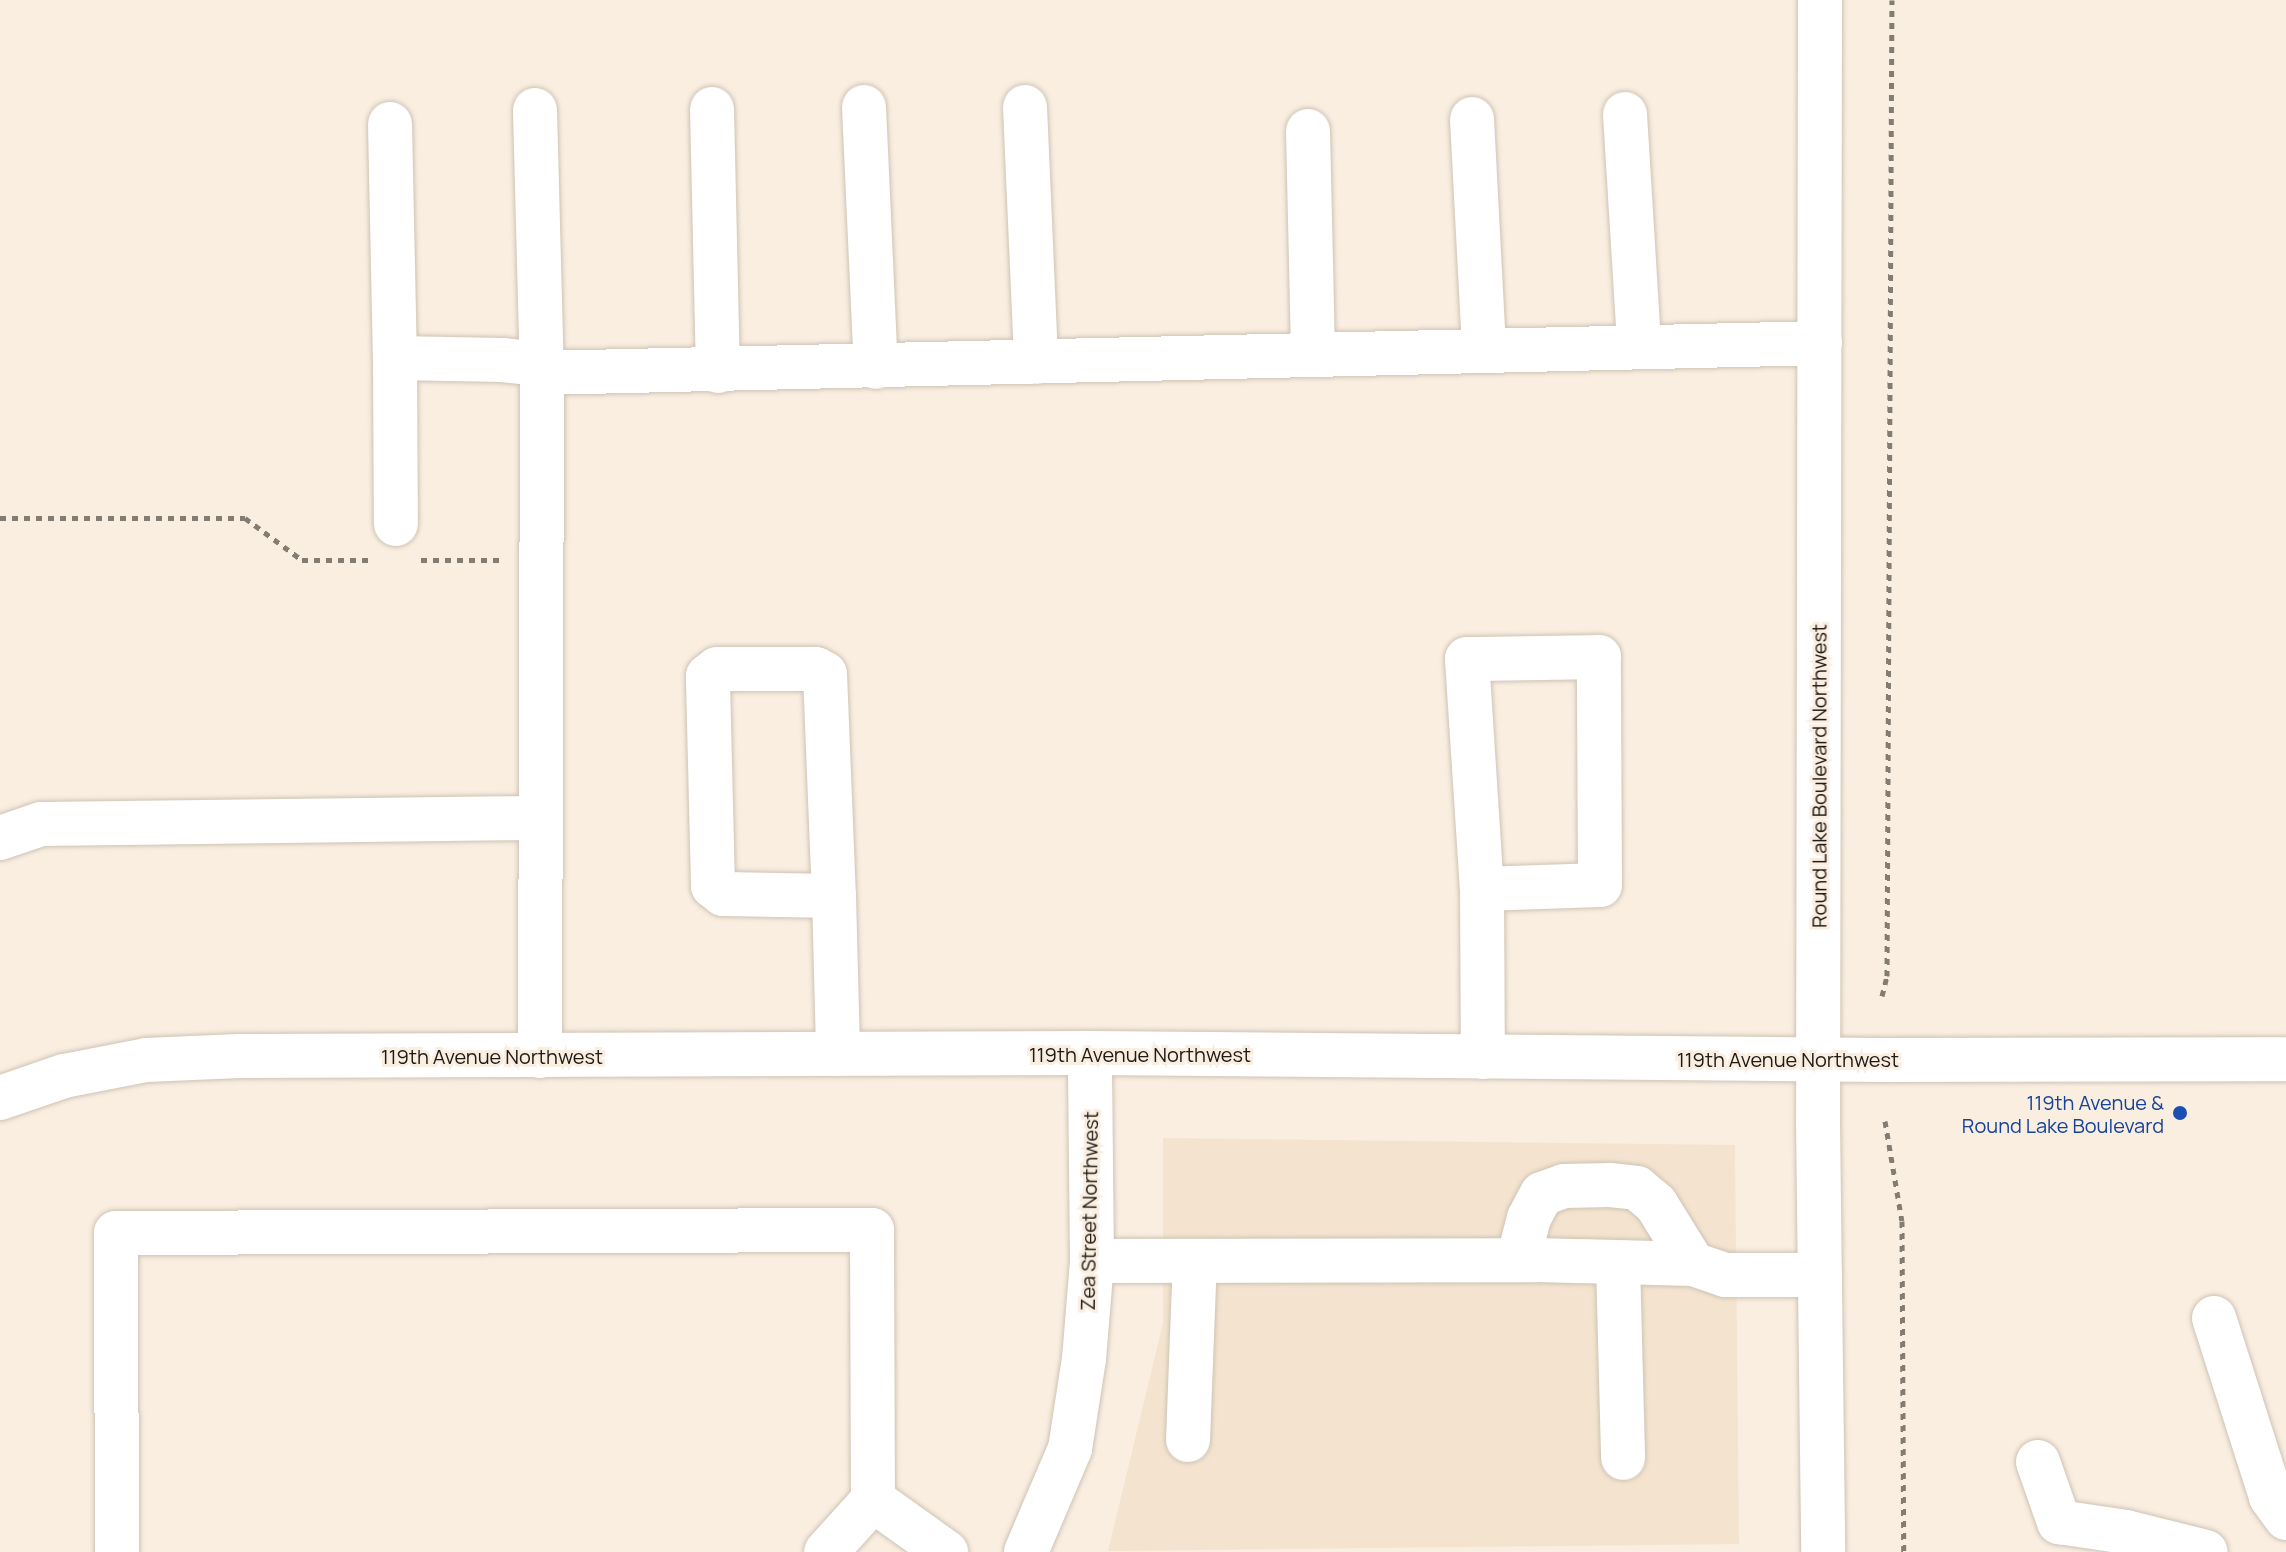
<!DOCTYPE html>
<html>
<head>
<meta charset="utf-8">
<style>
	body { margin:0 }
	#map { position:relative; width:2286px; height:1552px; overflow:hidden; background:#f9eee0; font-family:Manrope,sans-serif }
	div>[style] { position:absolute }
	[style*='--x'] { left:calc(var(--x)*1px); top:calc(var(--y)*1px); width:calc(var(--w)*1px); rotate:calc(var(--a)*1deg) }
	.built>* { inset:0; background:#f4e4cf }
	.path>* { height:5px; margin-top:-2.5px; transform-origin:0; background:repeating-linear-gradient(90deg,#837c73 0 6px,transparent 0 12px) }
	.roads { filter:drop-shadow(0 0 2px #cec3b5) drop-shadow(0 0 2px #cec3b5) }
	.minor>* { height:44px; margin:-22px; padding:0 22px; transform-origin:22px; border-radius:22px; background:#fff }
	.major>* { height:44px; margin:-22px; padding:0 22px; transform-origin:22px; border-radius:22px; background:#fff }
	.dots>* { width:22px; height:22px; translate:-50% -50%; box-sizing:border-box; border:4px solid #f9eee0; border-radius:50% }
	span { translate:-50% -50%; white-space:nowrap; text-align:center; line-height:1.15; -webkit-text-stroke:6px #f9eee0; paint-order:stroke }
	.street-label { font-size:20px; color:#1e1a15 }
	.transit-label { font-size:20px; color:#164399 }
	.right { translate:-100% -50%; text-align:right }
</style>
</head>
<body>
<div id="map">
	<div class="built">
		<div style="clip-path:polygon(1163px 1138px,1735px 1145px,1739px 1544px,1108px 1551px,1163px 1323px)"></div>
	</div>
	<div class="path">
		<div style="--x:0;--y:518;--w:245;--a:0"></div>
		<div style="--x:245;--y:518;--w:71;--a:36.4"></div>
		<div style="--x:302;--y:560;--w:69;--a:0"></div>
		<div style="--x:421;--y:560;--w:78;--a:0"></div>
		<div style="--x:1882;--y:996;--w:21;--a:-76"></div>
		<div style="--x:1887;--y:976;--w:976;--a:-89.71"></div>
		<div style="--x:1885;--y:1121;--w:101;--a:80.4"></div>
		<div style="--x:1902;--y:1221;--w:331;--a:89.7"></div>
	</div>
	<div class="roads">
		<div class="minor">
			<div style="--x:864;--y:107;--w:260;--a:87.4"></div>
			<div style="--x:1025;--y:107;--w:255;--a:87.5"></div>
			<div style="--x:712;--y:109;--w:262;--a:88.7"></div>
			<div style="--x:535;--y:110;--w:263;--a:88.5"></div>
			<div style="--x:1625;--y:114;--w:231;--a:86.5"></div>
			<div style="--x:1472;--y:119;--w:230;--a:87"></div>
			<div style="--x:390;--y:124;--w:234;--a:88.8"></div>
			<div style="--x:395;--y:358;--w:107;--a:1.1"></div>
			<div style="--x:502;--y:360;--w:27;--a:6"></div>
			<div style="--x:529;--y:363;--w:16;--a:38"></div>
			<div style="--x:1308;--y:131;--w:223;--a:88.7"></div>
			<div style="--x:395;--y:358;--w:166;--a:89.7"></div>
			<div style="--x:0;--y:838;--w:43;--a:-18.9"></div>
			<div style="--x:41;--y:824;--w:497;--a:-0.7"></div>
			<div style="--x:1482;--y:889;--w:118;--a:-1.9"></div>
			<div style="--x:1600;--y:885;--w:228;--a:-90.3"></div>
			<div style="--x:1599;--y:657;--w:132;--a:179.1"></div>
			<div style="--x:1467;--y:659;--w:230;--a:86.3"></div>
			<div style="--x:1482;--y:889;--w:168;--a:89.7"></div>
			<div style="--x:834;--y:896;--w:111;--a:-179"></div>
			<div style="--x:723;--y:894;--w:13;--a:-141"></div>
			<div style="--x:713;--y:886;--w:210;--a:-91.4"></div>
			<div style="--x:708;--y:676;--w:11;--a:-38"></div>
			<div style="--x:717;--y:669;--w:99;--a:0"></div>
			<div style="--x:816;--y:669;--w:10;--a:29"></div>
			<div style="--x:825;--y:674;--w:222;--a:87.7"></div>
			<div style="--x:834;--y:896;--w:158;--a:88.5"></div>
			<div style="--x:540;--y:1056;--w:683;--a:-89.83"></div>
			<div style="--x:542;--y:373;--w:1278;--a:-1.34"></div>
			<div style="--x:0;--y:1098;--w:68;--a:-19"></div>
			<div style="--x:64;--y:1076;--w:84;--a:-11"></div>
			<div style="--x:146;--y:1060;--w:93;--a:-2.5"></div>
			<div style="--x:239;--y:1056;--w:851;--a:-0.2"></div>
			<div style="--x:1090;--y:1053;--w:793;--a:0.51"></div>
			<div style="--x:1883;--y:1060;--w:403;--a:-0.1"></div>
			<div style="--x:1518;--y:1260;--w:43;--a:-75.3"></div>
			<div style="--x:1529;--y:1218;--w:27;--a:-62"></div>
			<div style="--x:1542;--y:1194;--w:23;--a:-20"></div>
			<div style="--x:1564;--y:1186;--w:46;--a:-1.2"></div>
			<div style="--x:1610;--y:1185;--w:27;--a:6"></div>
			<div style="--x:1637;--y:1188;--w:25;--a:40"></div>
			<div style="--x:1656;--y:1204;--w:70;--a:58.3"></div>
			<div style="--x:1092;--y:1261;--w:445;--a:-0.1"></div>
			<div style="--x:1537;--y:1260;--w:156;--a:1.5"></div>
			<div style="--x:1693;--y:1264;--w:34;--a:19"></div>
			<div style="--x:1725;--y:1275;--w:95;--a:0"></div>
			<div style="--x:1618;--y:1263;--w:195;--a:88.5"></div>
			<div style="--x:2214;--y:1318;--w:188;--a:72.3"></div>
			<div style="--x:2271;--y:1497;--w:26;--a:54"></div>
			<div style="--x:1188;--y:1440;--w:179;--a:-87.8"></div>
			<div style="--x:2038;--y:1462;--w:64;--a:70.7"></div>
			<div style="--x:2059;--y:1522;--w:68;--a:8.5"></div>
			<div style="--x:2126;--y:1532;--w:82;--a:14"></div>
			<div style="--x:873;--y:1500;--w:90;--a:35.5"></div>
			<div style="--x:117;--y:1552;--w:319;--a:-90.2"></div>
			<div style="--x:116;--y:1233;--w:756;--a:-0.23"></div>
			<div style="--x:872;--y:1230;--w:270;--a:89.8"></div>
			<div style="--x:873;--y:1500;--w:70;--a:132.1"></div>
			<div style="--x:1026;--y:1552;--w:112;--a:-66.9"></div>
			<div style="--x:1070;--y:1449;--w:91;--a:-81.2"></div>
			<div style="--x:1084;--y:1359;--w:98;--a:-85.3"></div>
			<div style="--x:1092;--y:1261;--w:208;--a:-90.6"></div>
		</div>
		<div class="major">
			<div style="--x:1820;--y:0;--w:1122;--a:90.1"></div>
			<div style="--x:1818;--y:1122;--w:430;--a:89.3"></div>
		</div>
	</div>
	<div class="dots">
		<div style="left:2180px;top:1113px;background:#1a4fb4"></div>
	</div>
	<div class="street-label">
		<span style="left:1819px;top:776px;rotate:-90deg">Round Lake Boulevard Northwest</span>
		<span style="left:1140px;top:1054px">119th Avenue Northwest</span>
		<span style="left:492px;top:1056px">119th Avenue Northwest</span>
		<span style="left:1788px;top:1059px">119th Avenue Northwest</span>
		<span style="left:1089px;top:1211px;rotate:-89deg">Zea Street Northwest</span>
	</div>
	<div class="transit-label">
		<span class="right" style="left:2164px;top:1114px">119th Avenue &amp;<br>Round Lake Boulevard</span>
	</div>
</div>
</body>
</html>
